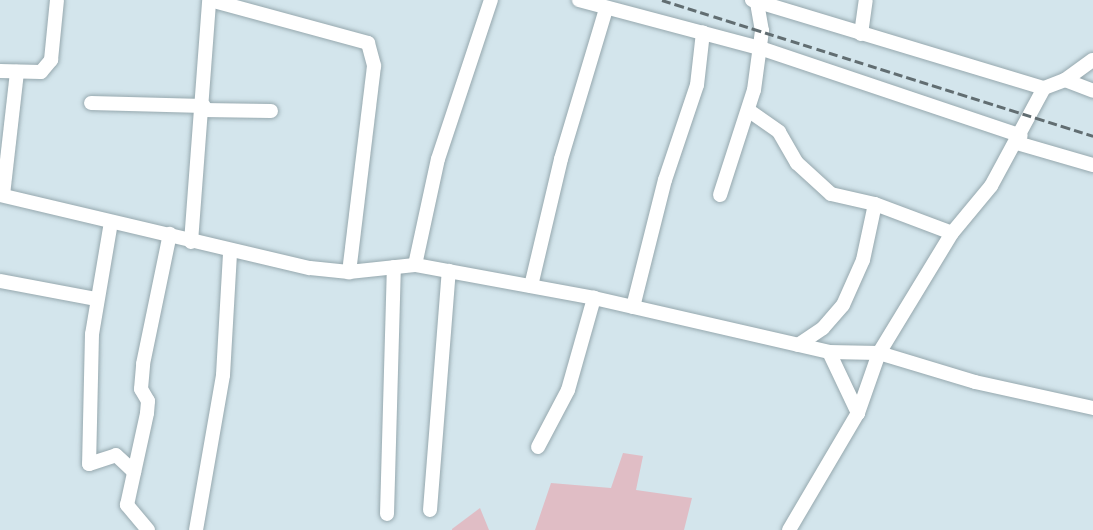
<!DOCTYPE html>
<html>
<head>
<meta charset="utf-8">
<style>
	body { margin:0 }
	#map { position:relative; width:1093px; height:530px; overflow:hidden; background:#d3e5ec; font-family:"Archivo Narrow",sans-serif }
	div>[style] { position:absolute }
	[style*='--x'] { left:calc(var(--x)*1px); top:calc(var(--y)*1px); width:calc(var(--w)*1px); rotate:calc(var(--a)*1deg) }
	.green>* { inset:0; background:#e0bdc5 }
	.roads { filter:drop-shadow(0 0 2px #96a8ae) drop-shadow(0 0 2px #96a8ae) }
	.minor>* { height:14px; margin:-7px; padding:0 7px; transform-origin:7px; border-radius:7px; background:#fff }
	.rail>* { height:3px; margin-top:-1.5px; transform-origin:0; background:repeating-linear-gradient(90deg,#616d71 0 9px,transparent 0 13.5px) }
	span { translate:-50% -50%; white-space:nowrap; text-align:center; line-height:1.15; -webkit-text-stroke:5px #fff; paint-order:stroke }
</style>
</head>
<body>
<div id="map">
	<div class="green">
		<div style="clip-path:polygon(623px 453px,643px 456px,636px 490px,692px 498px,684px 530px,535px 530px,551px 483px,611px 488px)"></div>
		<div style="clip-path:polygon(480px 508px,489px 530px,452px 530px,452px 529px)"></div>
	</div>
	<div class="roads">
		<div class="minor">
			<div style="--x:210;--y:0;--w:164;--a:15.2"></div>
			<div style="--x:368;--y:43;--w:24;--a:75"></div>
			<div style="--x:374;--y:66;--w:208;--a:96.9"></div>
			<div style="--x:579;--y:0;--w:187;--a:14.9"></div>
			<div style="--x:760;--y:48;--w:275;--a:18.6"></div>
			<div style="--x:752;--y:0;--w:305;--a:16.8"></div>
			<div style="--x:861;--y:34;--w:34;--a:-82"></div>
			<div style="--x:0;--y:71;--w:41;--a:1.4"></div>
			<div style="--x:41;--y:72;--w:16;--a:-50"></div>
			<div style="--x:51;--y:60;--w:60;--a:-84.3"></div>
			<div style="--x:1065;--y:80;--w:30;--a:21"></div>
			<div style="--x:91;--y:103;--w:113;--a:1.5"></div>
			<div style="--x:202;--y:110;--w:69;--a:0.8"></div>
			<div style="--x:748;--y:110;--w:38;--a:35"></div>
			<div style="--x:779;--y:132;--w:36;--a:60"></div>
			<div style="--x:797;--y:163;--w:46;--a:42.4"></div>
			<div style="--x:831;--y:194;--w:45;--a:12.8"></div>
			<div style="--x:875;--y:204;--w:82;--a:20.6"></div>
			<div style="--x:1017;--y:143;--w:79;--a:16.1"></div>
			<div style="--x:0;--y:195;--w:318;--a:13.3"></div>
			<div style="--x:310;--y:268;--w:39;--a:6"></div>
			<div style="--x:349;--y:272;--w:66;--a:-6.1"></div>
			<div style="--x:415;--y:265;--w:182;--a:10.4"></div>
			<div style="--x:594;--y:298;--w:241;--a:12.9"></div>
			<div style="--x:829;--y:352;--w:50;--a:1.1"></div>
			<div style="--x:879;--y:353;--w:100;--a:16.8"></div>
			<div style="--x:975;--y:382;--w:121;--a:12.4"></div>
			<div style="--x:3;--y:195;--w:124;--a:-83.5"></div>
			<div style="--x:720;--y:195;--w:110;--a:-72.1"></div>
			<div style="--x:754;--y:90;--w:60;--a:-82.3"></div>
			<div style="--x:762;--y:31;--w:29;--a:-100"></div>
			<div style="--x:111;--y:222;--w:114;--a:99.6"></div>
			<div style="--x:92;--y:334;--w:130;--a:91.3"></div>
			<div style="--x:89;--y:464;--w:28;--a:-18"></div>
			<div style="--x:116;--y:455;--w:25;--a:43"></div>
			<div style="--x:191;--y:242;--w:243;--a:-85.7"></div>
			<div style="--x:415;--y:265;--w:108;--a:-77.8"></div>
			<div style="--x:438;--y:159;--w:168;--a:-71.6"></div>
			<div style="--x:0;--y:281;--w:98;--a:10.6"></div>
			<div style="--x:531;--y:286;--w:130;--a:-76.7"></div>
			<div style="--x:561;--y:159;--w:157;--a:-73.3"></div>
			<div style="--x:633;--y:307;--w:131;--a:-75.9"></div>
			<div style="--x:665;--y:180;--w:100;--a:-71.4"></div>
			<div style="--x:697;--y:85;--w:53;--a:-83.5"></div>
			<div style="--x:798;--y:345;--w:30;--a:-34"></div>
			<div style="--x:823;--y:328;--w:30;--a:-49"></div>
			<div style="--x:843;--y:305;--w:49;--a:-66"></div>
			<div style="--x:863;--y:260;--w:57;--a:-77.9"></div>
			<div style="--x:829;--y:352;--w:68;--a:64.6"></div>
			<div style="--x:538;--y:447;--w:64;--a:-62.2"></div>
			<div style="--x:568;--y:390;--w:96;--a:-74.2"></div>
			<div style="--x:430;--y:510;--w:240;--a:-85.5"></div>
			<div style="--x:387;--y:514;--w:247;--a:-88.4"></div>
			<div style="--x:148;--y:530;--w:33;--a:-130"></div>
			<div style="--x:127;--y:505;--w:94;--a:-77.7"></div>
			<div style="--x:147;--y:413;--w:12;--a:-85"></div>
			<div style="--x:148;--y:401;--w:14;--a:-120"></div>
			<div style="--x:141;--y:389;--w:25;--a:-85"></div>
			<div style="--x:143;--y:364;--w:133;--a:-78.3"></div>
			<div style="--x:196;--y:530;--w:157;--a:-80.1"></div>
			<div style="--x:223;--y:375;--w:123;--a:-86.7"></div>
			<div style="--x:789;--y:530;--w:136;--a:-59.5"></div>
			<div style="--x:858;--y:413;--w:64;--a:-70.7"></div>
			<div style="--x:879;--y:353;--w:140;--a:-58.7"></div>
			<div style="--x:952;--y:233;--w:61;--a:-50.3"></div>
			<div style="--x:991;--y:186;--w:111;--a:-61.6"></div>
			<div style="--x:1044;--y:88;--w:22;--a:-21"></div>
			<div style="--x:1065;--y:80;--w:34;--a:-36"></div>
		</div>
	</div>
	<div class="rail">
		<div style="--x:662;--y:0;--w:452;--a:17.5"></div>
	</div>
</div>
</body>
</html>
